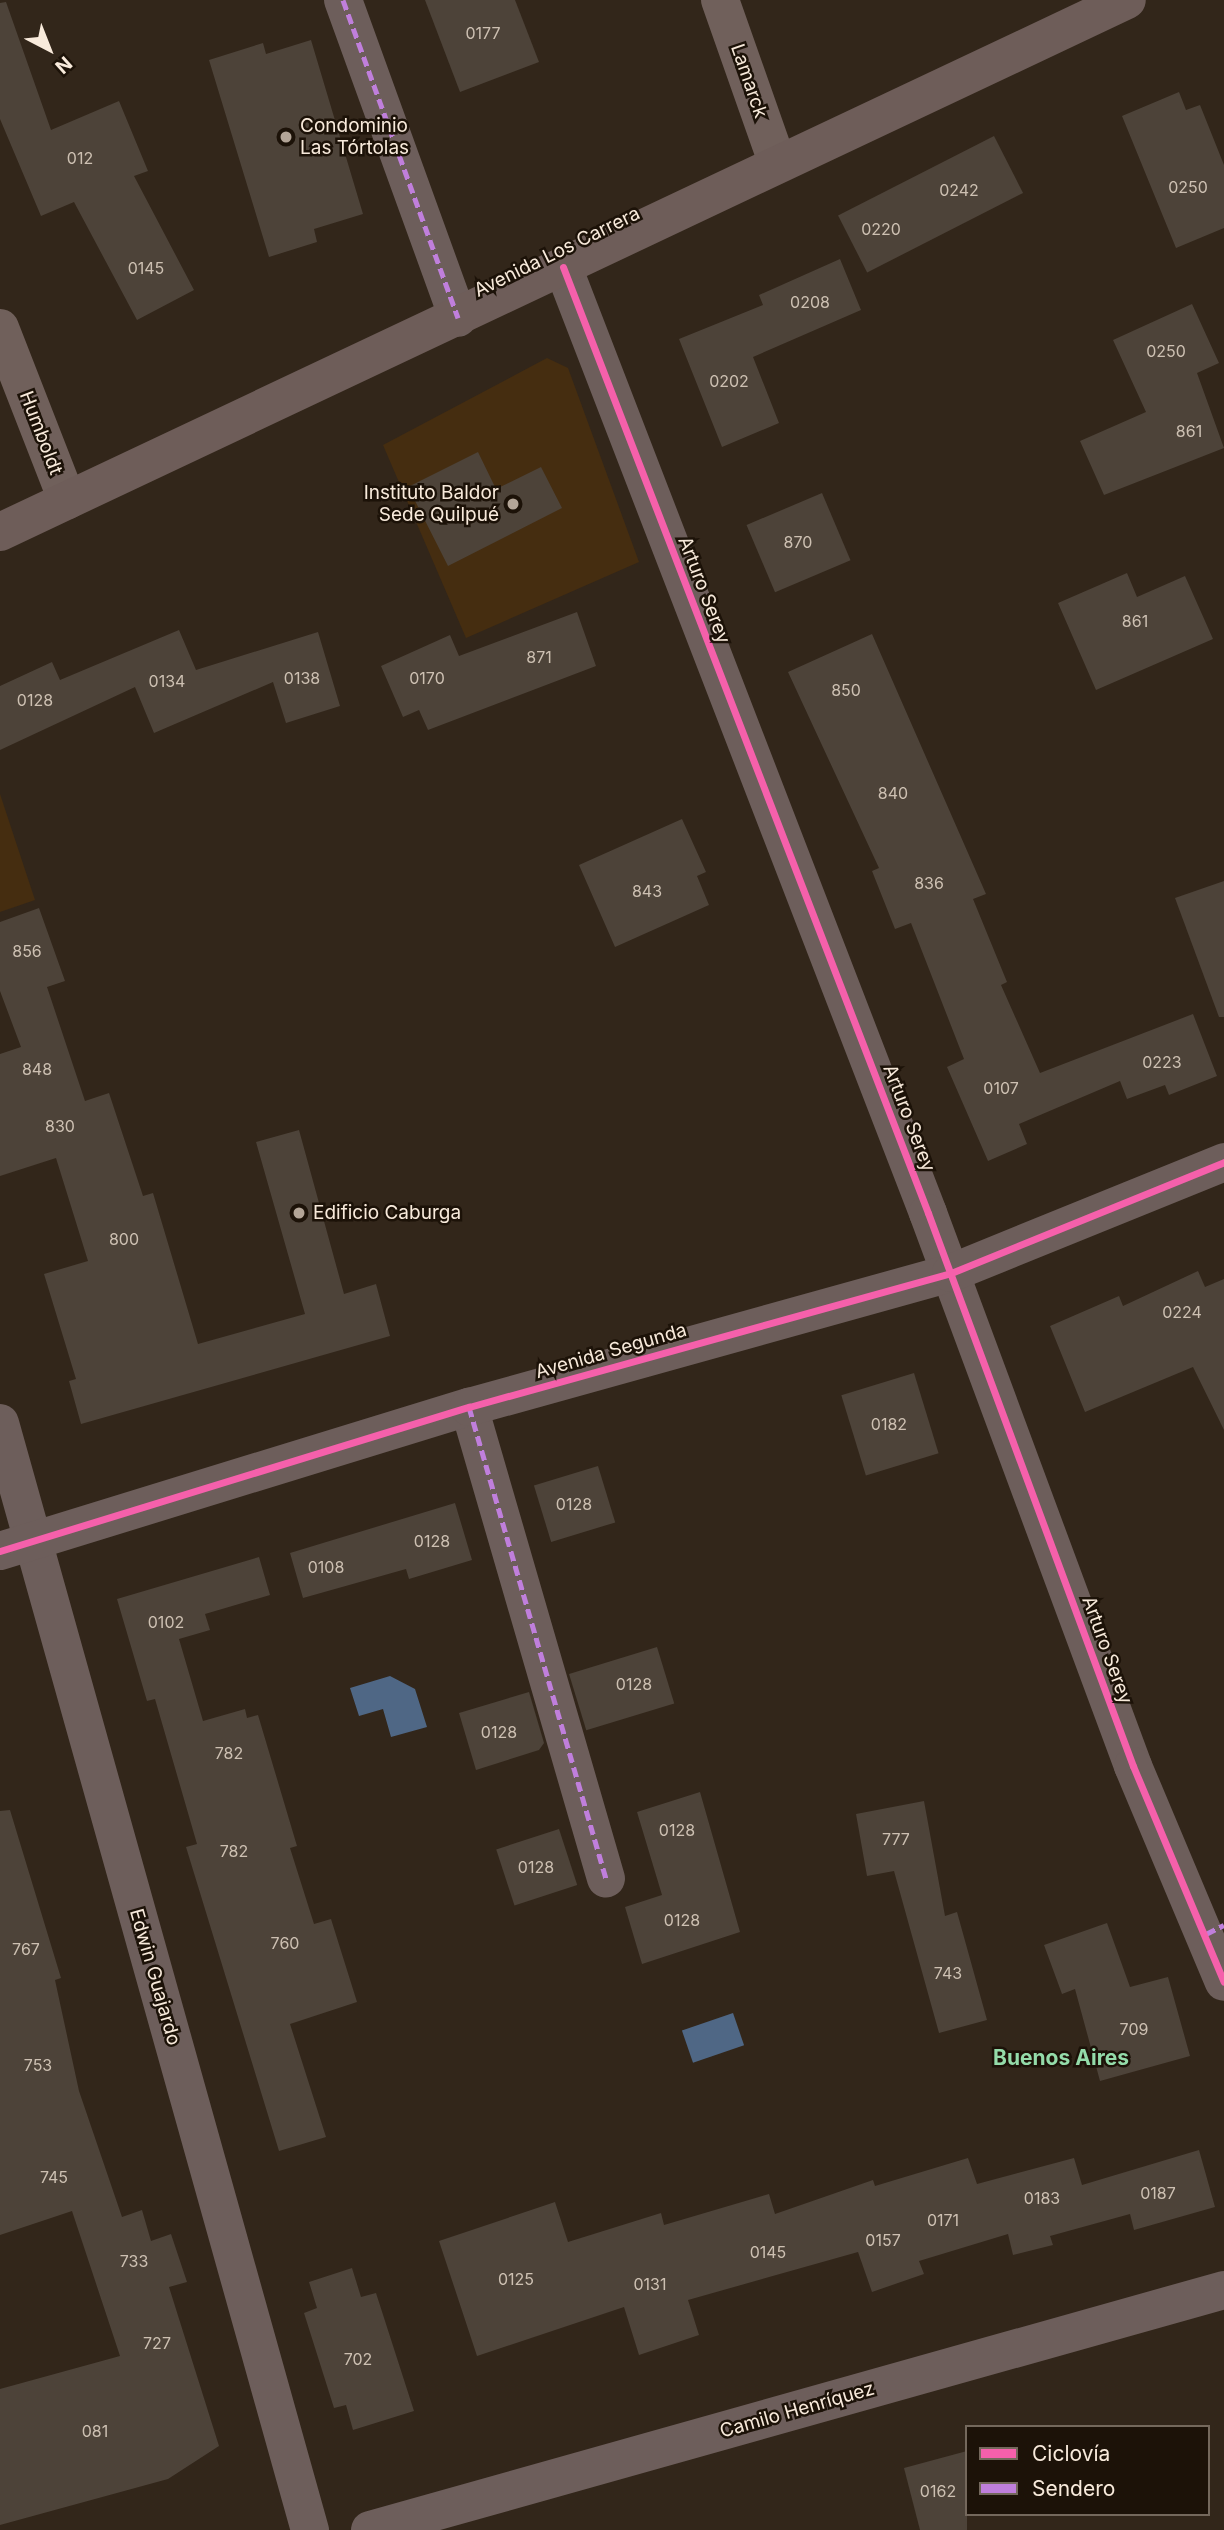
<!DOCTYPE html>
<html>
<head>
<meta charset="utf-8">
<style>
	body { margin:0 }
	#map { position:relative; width:1224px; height:2530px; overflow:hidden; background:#32261a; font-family:Inter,sans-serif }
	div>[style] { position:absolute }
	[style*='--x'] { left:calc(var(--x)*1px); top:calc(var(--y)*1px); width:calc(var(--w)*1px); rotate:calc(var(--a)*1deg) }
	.built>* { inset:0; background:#452d10 }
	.water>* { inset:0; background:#4f6785; transform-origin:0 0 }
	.building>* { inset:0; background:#4d4339; transform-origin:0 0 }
	.minor>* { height:38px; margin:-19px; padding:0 19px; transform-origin:19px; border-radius:19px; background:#6d5e5b }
	.secondary>* { height:38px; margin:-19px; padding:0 19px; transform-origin:19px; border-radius:19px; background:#70605b }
	.primary>* { height:38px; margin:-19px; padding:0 19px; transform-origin:19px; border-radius:19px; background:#6e5d59 }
	.quiet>* { height:5px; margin-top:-2.5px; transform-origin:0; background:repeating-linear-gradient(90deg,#c07fdc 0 10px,transparent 0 15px) }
	.cycleway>* { height:7px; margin:-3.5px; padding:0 3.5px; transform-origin:3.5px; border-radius:3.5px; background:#f560ab }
	.dots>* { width:19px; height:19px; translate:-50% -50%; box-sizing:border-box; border:4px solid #1c1208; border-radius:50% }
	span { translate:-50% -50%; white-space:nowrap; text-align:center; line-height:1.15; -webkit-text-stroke:5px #1c1208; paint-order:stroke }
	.number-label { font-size:16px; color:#cdc0b2 }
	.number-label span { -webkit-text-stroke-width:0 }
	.street-label { font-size:19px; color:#f8eadb }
	.poi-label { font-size:19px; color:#f8eadb }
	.left { translate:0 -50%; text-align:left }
	.right { translate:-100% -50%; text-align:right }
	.neighbourhood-label { font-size:21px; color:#94dba9; font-weight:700 }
	.legend { position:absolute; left:965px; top:2425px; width:245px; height:91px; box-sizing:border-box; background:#1c1208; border:2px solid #74685c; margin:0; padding:9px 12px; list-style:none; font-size:21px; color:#f8eadb }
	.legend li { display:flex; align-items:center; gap:14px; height:35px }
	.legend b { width:35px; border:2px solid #74685c }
	.north { position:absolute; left:14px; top:14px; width:70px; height:70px; -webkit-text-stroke:5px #1c1208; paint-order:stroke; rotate:138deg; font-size:19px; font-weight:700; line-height:28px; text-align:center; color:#f8eadb }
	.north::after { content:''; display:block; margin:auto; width:24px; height:32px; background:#f8eadb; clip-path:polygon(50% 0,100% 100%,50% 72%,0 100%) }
</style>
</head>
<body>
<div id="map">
	<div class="built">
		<div style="clip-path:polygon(547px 358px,568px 368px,639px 562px,466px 638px,383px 445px)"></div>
		<div style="clip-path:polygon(0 794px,35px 900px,0 912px)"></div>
	</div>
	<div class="water">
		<div style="clip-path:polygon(390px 1676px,415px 1689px,427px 1727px,391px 1737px,383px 1709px,359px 1716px,350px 1688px)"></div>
		<div style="left:733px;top:2013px;width:34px;height:54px;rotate:71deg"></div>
	</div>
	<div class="building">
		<div style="clip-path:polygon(425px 0,515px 0,539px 62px,460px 92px)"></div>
		<div style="clip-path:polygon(6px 2px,51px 130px,119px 101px,148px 171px,134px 176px,194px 290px,137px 320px,74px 202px,41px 216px,0 119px,0 3px)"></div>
		<div style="clip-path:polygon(311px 40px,363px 214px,314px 229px,317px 242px,269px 257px,209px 60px,263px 43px,266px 54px)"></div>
		<div style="clip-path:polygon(1179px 92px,1186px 110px,1200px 105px,1224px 165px,1224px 228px,1176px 248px,1122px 116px)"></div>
		<div style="left:994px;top:136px;width:64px;height:175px;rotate:63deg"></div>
		<div style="clip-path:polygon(840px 259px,861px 310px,753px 357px,779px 423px,722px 447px,679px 339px,763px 305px,759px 295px)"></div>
		<div style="clip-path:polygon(1192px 304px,1219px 363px,1197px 373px,1224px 448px,1104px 495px,1080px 441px,1146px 412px,1113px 340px)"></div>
		<div style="clip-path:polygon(478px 452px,496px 489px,541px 467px,562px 508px,448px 566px,408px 487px)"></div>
		<div style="left:822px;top:493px;width:73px;height:82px;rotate:67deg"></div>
		<div style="clip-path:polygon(1127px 573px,1137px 597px,1185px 576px,1213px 639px,1096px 690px,1058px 603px)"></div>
		<div style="clip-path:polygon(577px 612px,596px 666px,428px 730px,419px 710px,403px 717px,381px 666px,450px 635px,459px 656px)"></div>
		<div style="clip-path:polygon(179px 630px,196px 670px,318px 632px,340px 706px,286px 723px,273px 682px,154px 733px,135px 687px,0 750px,0 686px,52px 662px,60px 680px)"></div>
		<div style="clip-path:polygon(872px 634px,986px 894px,973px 899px,1007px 982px,1001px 985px,1040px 1073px,1193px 1014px,1217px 1076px,1169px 1095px,1165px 1085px,1127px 1099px,1120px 1081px,1019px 1124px,1027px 1144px,988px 1161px,947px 1067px,964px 1059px,911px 923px,895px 929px,872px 871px,879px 868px,788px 672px)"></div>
		<div style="clip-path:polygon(682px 819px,706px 872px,697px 876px,709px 905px,615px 947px,579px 865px)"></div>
		<div style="clip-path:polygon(1224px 881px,1224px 1017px,1219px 1017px,1175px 898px)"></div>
		<div style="clip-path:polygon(39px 908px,65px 981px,47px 987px,85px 1101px,109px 1093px,143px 1196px,153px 1193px,198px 1344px,305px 1314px,256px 1142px,299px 1130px,344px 1294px,376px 1284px,390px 1336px,81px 1424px,69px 1381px,76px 1379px,44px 1274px,88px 1261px,56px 1158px,0 1176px,0 1054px,21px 1047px,0 991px,0 922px)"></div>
		<div style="clip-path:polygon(1198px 1271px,1205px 1287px,1224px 1279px,1224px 1430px,1193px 1367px,1085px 1412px,1050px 1326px,1119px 1296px,1123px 1306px)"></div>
		<div style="left:914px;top:1373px;width:84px;height:76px;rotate:73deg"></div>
		<div style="left:598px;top:1466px;width:59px;height:67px;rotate:73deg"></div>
		<div style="clip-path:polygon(455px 1503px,472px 1560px,409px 1579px,406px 1569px,303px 1598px,290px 1553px)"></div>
		<div style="clip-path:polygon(259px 1557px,270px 1595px,205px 1614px,210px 1630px,179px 1639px,203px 1721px,245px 1709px,247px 1718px,258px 1715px,297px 1846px,290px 1848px,314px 1924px,331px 1919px,357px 2002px,290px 2024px,326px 2137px,279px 2151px,186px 1847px,197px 1844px,155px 1699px,147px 1701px,117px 1599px)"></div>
		<div style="left:657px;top:1647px;width:59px;height:92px;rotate:73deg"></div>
		<div style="clip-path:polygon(529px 1692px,544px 1743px,539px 1750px,476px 1770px,459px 1713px)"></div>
		<div style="clip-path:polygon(700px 1792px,740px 1932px,642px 1964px,625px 1907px,662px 1895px,637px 1812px)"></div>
		<div style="clip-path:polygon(924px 1801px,945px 1916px,957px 1912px,987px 2020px,939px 2033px,894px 1871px,867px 1876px,856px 1814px)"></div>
		<div style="clip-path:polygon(10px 1810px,61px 1978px,55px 1980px,79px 2091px,122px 2217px,142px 2210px,151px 2241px,171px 2234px,187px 2282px,169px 2287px,219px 2446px,168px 2479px,0 2525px,0 2389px,120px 2356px,72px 2211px,0 2235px,0 1811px)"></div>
		<div style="left:559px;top:1829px;width:59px;height:66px;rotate:72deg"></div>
		<div style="clip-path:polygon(1107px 1923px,1130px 1987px,1168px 1977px,1190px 2056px,1100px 2081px,1075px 1989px,1062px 1994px,1044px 1945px)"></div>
		<div style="clip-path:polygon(1199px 2150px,1215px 2207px,1134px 2230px,1130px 2214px,1050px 2236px,1053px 2245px,1013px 2255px,1008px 2234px,919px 2261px,924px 2274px,872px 2292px,858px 2252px,688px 2300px,699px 2335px,639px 2355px,624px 2307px,477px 2356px,439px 2241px,555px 2202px,568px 2242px,661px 2213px,664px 2225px,769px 2194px,775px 2214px,873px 2180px,875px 2186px,968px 2158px,977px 2184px,1074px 2158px,1082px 2185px)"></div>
		<div style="clip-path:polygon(352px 2268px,361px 2297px,376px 2293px,414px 2411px,353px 2430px,346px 2405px,334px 2408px,304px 2313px,317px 2308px,309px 2282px)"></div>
		<div style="clip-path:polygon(967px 2451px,967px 2530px,920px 2530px,904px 2468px)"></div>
	</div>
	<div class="minor">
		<div style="--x:343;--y:0;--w:338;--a:70.1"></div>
		<div style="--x:563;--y:267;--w:1014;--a:68.9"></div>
		<div style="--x:928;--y:1213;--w:590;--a:69.66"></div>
		<div style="--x:1133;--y:1766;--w:234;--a:67.2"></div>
		<div style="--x:469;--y:1407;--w:491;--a:73.8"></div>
		<div style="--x:0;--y:1423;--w:1150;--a:74.36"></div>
		<div style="--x:0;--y:1551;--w:491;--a:-17.1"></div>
		<div style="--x:469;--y:1407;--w:500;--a:-15.54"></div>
		<div style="--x:951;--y:1273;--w:295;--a:-22.1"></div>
		<div style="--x:370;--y:2530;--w:887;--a:-15.7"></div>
	</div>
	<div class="secondary">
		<div style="--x:720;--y:0;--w:172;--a:70.6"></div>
		<div style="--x:0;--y:328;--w:185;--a:68.7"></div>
	</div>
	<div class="primary">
		<div style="--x:0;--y:532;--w:1246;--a:-25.27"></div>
	</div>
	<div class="quiet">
		<div style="--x:343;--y:0;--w:338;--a:70.1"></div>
		<div style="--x:469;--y:1407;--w:491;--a:73.8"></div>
		<div style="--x:1206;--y:1934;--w:20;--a:-27"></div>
	</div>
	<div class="cycleway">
		<div style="--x:563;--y:267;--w:1014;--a:68.9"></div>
		<div style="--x:928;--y:1213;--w:590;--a:69.66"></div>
		<div style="--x:1133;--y:1766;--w:234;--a:67.2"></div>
		<div style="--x:0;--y:1551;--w:491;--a:-17.1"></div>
		<div style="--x:469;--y:1407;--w:500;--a:-15.54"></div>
		<div style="--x:951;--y:1273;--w:295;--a:-22.1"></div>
	</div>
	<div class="dots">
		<div style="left:286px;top:137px;background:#b3a597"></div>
		<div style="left:513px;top:504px;background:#b3a597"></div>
		<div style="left:299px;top:1213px;background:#b3a597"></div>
	</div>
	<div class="number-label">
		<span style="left:483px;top:33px">0177</span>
		<span style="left:80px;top:158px">012</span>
		<span style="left:1188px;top:187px">0250</span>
		<span style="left:959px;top:190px">0242</span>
		<span style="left:881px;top:229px">0220</span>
		<span style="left:146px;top:268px">0145</span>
		<span style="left:810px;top:302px">0208</span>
		<span style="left:1166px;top:351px">0250</span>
		<span style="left:729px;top:381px">0202</span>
		<span style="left:1189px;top:431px">861</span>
		<span style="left:798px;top:542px">870</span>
		<span style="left:1135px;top:621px">861</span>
		<span style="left:539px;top:657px">871</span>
		<span style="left:302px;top:678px">0138</span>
		<span style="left:427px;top:678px">0170</span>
		<span style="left:167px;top:681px">0134</span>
		<span style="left:846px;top:690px">850</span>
		<span style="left:35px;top:700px">0128</span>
		<span style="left:893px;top:793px">840</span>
		<span style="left:929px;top:883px">836</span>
		<span style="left:647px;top:891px">843</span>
		<span style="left:27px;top:951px">856</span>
		<span style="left:1162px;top:1062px">0223</span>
		<span style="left:37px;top:1069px">848</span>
		<span style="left:1001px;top:1088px">0107</span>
		<span style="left:60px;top:1126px">830</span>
		<span style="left:124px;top:1239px">800</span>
		<span style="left:1182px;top:1312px">0224</span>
		<span style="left:889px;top:1424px">0182</span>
		<span style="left:574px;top:1504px">0128</span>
		<span style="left:432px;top:1541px">0128</span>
		<span style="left:326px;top:1567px">0108</span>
		<span style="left:166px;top:1622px">0102</span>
		<span style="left:634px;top:1684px">0128</span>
		<span style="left:499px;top:1732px">0128</span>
		<span style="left:229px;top:1753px">782</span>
		<span style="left:677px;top:1830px">0128</span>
		<span style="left:896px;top:1839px">777</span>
		<span style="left:234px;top:1851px">782</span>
		<span style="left:536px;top:1867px">0128</span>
		<span style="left:682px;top:1920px">0128</span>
		<span style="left:285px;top:1943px">760</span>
		<span style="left:26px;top:1949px">767</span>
		<span style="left:948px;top:1973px">743</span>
		<span style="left:1134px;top:2029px">709</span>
		<span style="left:38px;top:2065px">753</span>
		<span style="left:54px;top:2177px">745</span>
		<span style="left:1158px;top:2193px">0187</span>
		<span style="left:1042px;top:2198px">0183</span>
		<span style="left:943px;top:2220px">0171</span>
		<span style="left:883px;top:2240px">0157</span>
		<span style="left:768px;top:2252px">0145</span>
		<span style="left:134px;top:2261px">733</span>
		<span style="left:516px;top:2279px">0125</span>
		<span style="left:650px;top:2284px">0131</span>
		<span style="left:157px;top:2343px">727</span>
		<span style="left:358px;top:2359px">702</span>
		<span style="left:95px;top:2431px">081</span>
		<span style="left:938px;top:2491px">0162</span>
	</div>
	<div class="street-label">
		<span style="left:749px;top:81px;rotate:71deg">Lamarck</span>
		<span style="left:557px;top:252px;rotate:-26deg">Avenida Los Carrera</span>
		<span style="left:41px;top:433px;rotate:69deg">Humboldt</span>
		<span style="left:704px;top:590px;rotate:69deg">Arturo Serey</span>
		<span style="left:909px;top:1118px;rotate:69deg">Arturo Serey</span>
		<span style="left:611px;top:1351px;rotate:-16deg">Avenida Segunda</span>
		<span style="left:1107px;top:1650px;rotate:70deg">Arturo Serey</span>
		<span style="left:155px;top:1977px;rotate:74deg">Edwin Guajardo</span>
		<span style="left:797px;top:2410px;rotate:-16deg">Camilo Henríquez</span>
	</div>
	<div class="poi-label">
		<span class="left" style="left:300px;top:137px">Condominio<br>Las Tórtolas</span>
		<span class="right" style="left:499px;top:504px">Instituto Baldor<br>Sede Quilpué</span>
		<span class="left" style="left:313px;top:1213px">Edificio Caburga</span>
	</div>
	<div class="neighbourhood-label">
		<span style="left:1061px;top:2058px">Buenos Aires</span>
	</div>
	<ul class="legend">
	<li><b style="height:9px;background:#f560ab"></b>Ciclovía</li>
	<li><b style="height:9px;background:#c07fdc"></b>Sendero</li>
	</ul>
	<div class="north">N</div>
</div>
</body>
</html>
